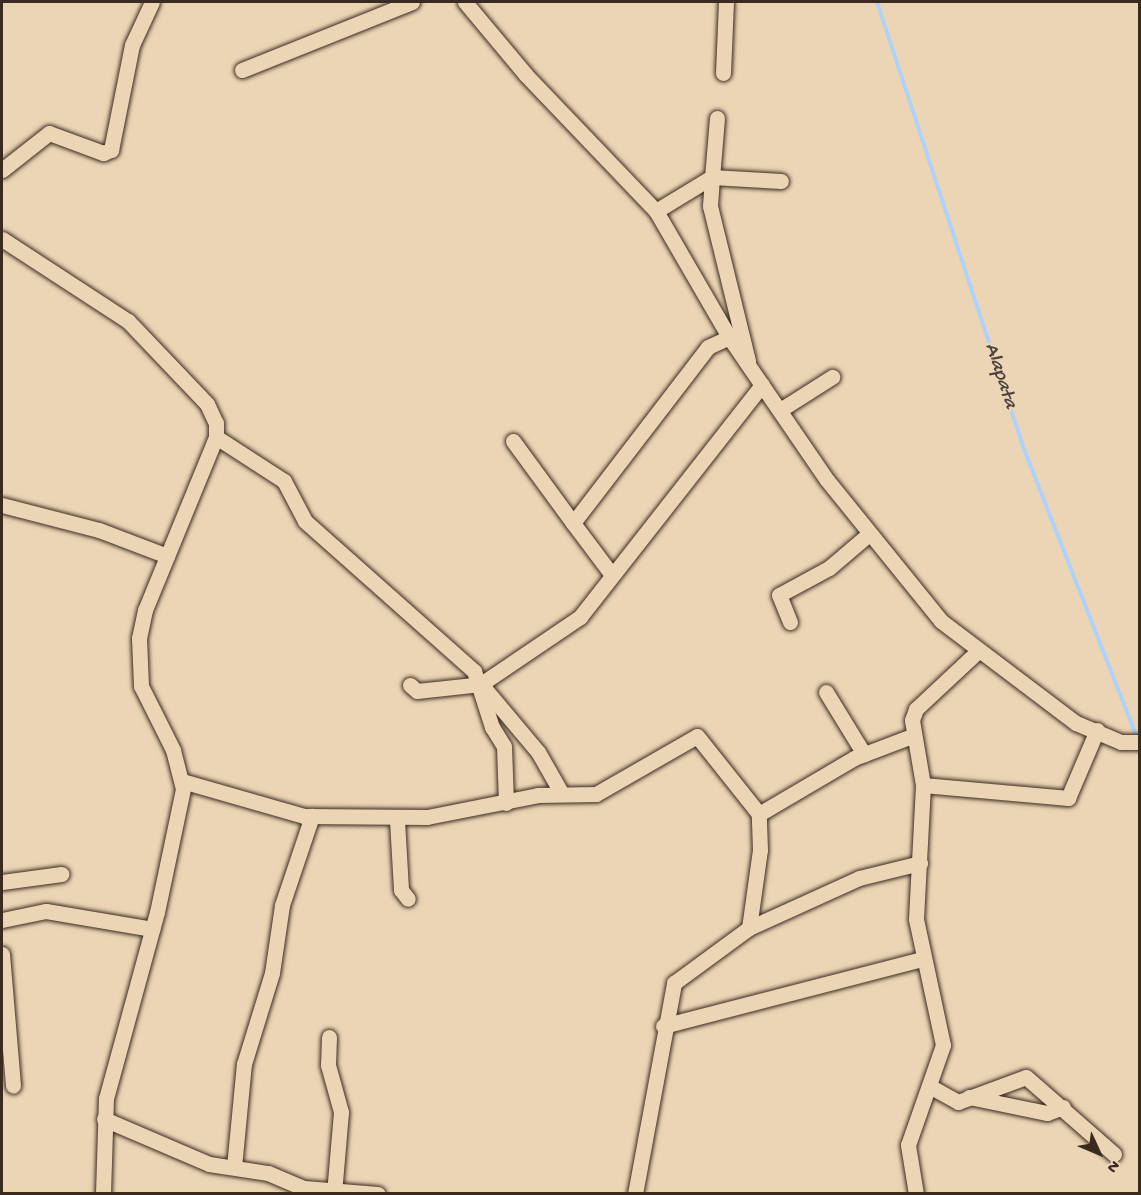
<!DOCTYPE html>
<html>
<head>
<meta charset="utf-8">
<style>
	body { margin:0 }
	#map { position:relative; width:1141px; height:1195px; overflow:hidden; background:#ebd5b4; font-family:"Gochi Hand",sans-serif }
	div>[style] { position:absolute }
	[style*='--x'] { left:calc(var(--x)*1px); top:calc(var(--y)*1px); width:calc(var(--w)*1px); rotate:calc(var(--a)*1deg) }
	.stream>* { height:4px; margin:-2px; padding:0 2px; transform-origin:2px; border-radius:2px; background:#afd3f8 }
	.roads { filter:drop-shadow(0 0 2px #3b2a1e) drop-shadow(0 0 2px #3b2a1e) }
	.minor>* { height:15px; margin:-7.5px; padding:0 7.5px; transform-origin:7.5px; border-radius:7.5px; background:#ebd5b4 }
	span { translate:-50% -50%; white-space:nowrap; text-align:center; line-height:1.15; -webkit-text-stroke:4.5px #ebd5b4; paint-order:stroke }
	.water-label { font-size:20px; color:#4c433f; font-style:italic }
	.frame { position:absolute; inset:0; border:3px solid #3b2a1e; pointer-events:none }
	.north { position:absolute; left:1069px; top:1123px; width:60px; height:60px; -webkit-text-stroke:4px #ebd5b4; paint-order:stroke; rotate:134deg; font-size:16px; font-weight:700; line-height:24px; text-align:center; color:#3b2a1e }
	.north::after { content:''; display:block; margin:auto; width:21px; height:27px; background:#3b2a1e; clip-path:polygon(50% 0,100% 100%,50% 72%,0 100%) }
</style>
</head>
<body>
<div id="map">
	<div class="stream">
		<div style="--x:877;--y:2;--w:465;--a:71.8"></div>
		<div style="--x:1022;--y:444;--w:316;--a:68.6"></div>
	</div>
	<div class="roads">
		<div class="minor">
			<div style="--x:465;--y:2;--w:95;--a:50.1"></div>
			<div style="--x:526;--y:75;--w:188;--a:46.3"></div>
			<div style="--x:656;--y:211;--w:146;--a:59.9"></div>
			<div style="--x:729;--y:337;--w:173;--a:55.6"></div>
			<div style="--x:827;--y:480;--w:181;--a:51"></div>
			<div style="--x:941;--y:621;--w:169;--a:37.1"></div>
			<div style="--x:1076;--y:723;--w:49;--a:22.9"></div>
			<div style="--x:1121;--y:742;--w:19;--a:0"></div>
			<div style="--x:242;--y:70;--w:183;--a:-21.8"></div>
			<div style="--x:723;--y:73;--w:71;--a:-87.6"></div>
			<div style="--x:717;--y:118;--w:59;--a:94.8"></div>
			<div style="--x:712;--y:177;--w:69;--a:3.3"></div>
			<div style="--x:2;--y:170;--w:60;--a:-38.2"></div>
			<div style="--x:49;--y:133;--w:58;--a:20.3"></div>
			<div style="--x:103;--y:153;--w:9;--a:-21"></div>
			<div style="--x:111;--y:150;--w:107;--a:-78.7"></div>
			<div style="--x:132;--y:45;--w:47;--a:-65.1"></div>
			<div style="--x:656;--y:211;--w:66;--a:-31.3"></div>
			<div style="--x:712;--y:177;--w:29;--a:94"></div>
			<div style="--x:710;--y:206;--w:160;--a:76.2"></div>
			<div style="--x:2;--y:239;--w:150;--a:33.1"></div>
			<div style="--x:128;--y:321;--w:115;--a:46.4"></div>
			<div style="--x:207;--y:404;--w:21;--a:65"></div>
			<div style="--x:216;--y:423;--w:14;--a:90"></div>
			<div style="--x:216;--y:437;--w:187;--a:112.3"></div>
			<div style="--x:145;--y:610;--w:29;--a:102"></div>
			<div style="--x:139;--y:638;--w:48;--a:87.6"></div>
			<div style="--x:141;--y:686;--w:72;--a:63.4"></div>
			<div style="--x:173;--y:750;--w:40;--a:75.6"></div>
			<div style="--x:183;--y:789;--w:126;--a:101.9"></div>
			<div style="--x:157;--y:912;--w:193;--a:105.3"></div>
			<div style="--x:106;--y:1098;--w:96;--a:91.8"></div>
			<div style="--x:780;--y:410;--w:62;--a:-32.4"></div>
			<div style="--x:216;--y:437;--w:81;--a:32.9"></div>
			<div style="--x:284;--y:481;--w:45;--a:62.3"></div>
			<div style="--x:305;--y:521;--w:226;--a:41.6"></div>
			<div style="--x:474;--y:671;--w:59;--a:72.2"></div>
			<div style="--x:492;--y:727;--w:22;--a:58"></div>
			<div style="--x:504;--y:746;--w:57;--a:88"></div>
			<div style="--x:513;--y:441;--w:102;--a:53.8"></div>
			<div style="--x:573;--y:523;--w:222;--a:-52.5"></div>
			<div style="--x:708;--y:347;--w:23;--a:-25"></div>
			<div style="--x:2;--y:505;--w:100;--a:14.5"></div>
			<div style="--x:99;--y:530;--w:73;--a:20.9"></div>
			<div style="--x:573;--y:523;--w:65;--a:53.1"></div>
			<div style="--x:790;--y:622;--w:29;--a:-112"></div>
			<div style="--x:779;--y:595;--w:57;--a:-28.4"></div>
			<div style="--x:829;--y:568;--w:52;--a:-40.4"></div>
			<div style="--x:410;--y:685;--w:9;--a:41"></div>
			<div style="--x:417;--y:691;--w:64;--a:-6.2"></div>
			<div style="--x:826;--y:692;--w:73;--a:58.5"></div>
			<div style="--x:182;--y:781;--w:127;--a:16"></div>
			<div style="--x:304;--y:816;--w:123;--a:0.5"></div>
			<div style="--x:427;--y:817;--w:113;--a:-11.2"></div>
			<div style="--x:538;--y:795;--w:58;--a:-1"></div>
			<div style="--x:596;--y:794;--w:116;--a:-29.9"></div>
			<div style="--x:697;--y:736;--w:100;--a:51.5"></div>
			<div style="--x:759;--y:814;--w:110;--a:-30.5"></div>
			<div style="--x:854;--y:758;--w:62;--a:-20.8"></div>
			<div style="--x:923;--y:785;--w:146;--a:5.1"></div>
			<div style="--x:1068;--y:798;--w:74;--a:-66.9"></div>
			<div style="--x:562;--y:794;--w:48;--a:-119.7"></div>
			<div style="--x:538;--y:752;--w:89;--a:-130"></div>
			<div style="--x:481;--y:684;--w:120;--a:-34.1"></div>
			<div style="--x:580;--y:617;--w:295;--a:-51.9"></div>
			<div style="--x:397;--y:820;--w:70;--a:86.7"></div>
			<div style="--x:401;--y:890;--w:11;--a:52"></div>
			<div style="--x:2;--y:882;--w:60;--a:-7.7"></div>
			<div style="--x:2;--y:920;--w:45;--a:-11.6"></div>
			<div style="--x:46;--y:911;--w:108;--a:9.6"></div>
			<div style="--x:749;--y:928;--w:79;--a:-82"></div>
			<div style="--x:760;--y:850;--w:36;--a:-92"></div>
			<div style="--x:2;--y:954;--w:132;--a:85.2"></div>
			<div style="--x:663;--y:1026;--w:268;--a:-14.5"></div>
			<div style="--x:329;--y:1037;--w:28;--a:92"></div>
			<div style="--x:328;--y:1065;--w:49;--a:74.5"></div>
			<div style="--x:341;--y:1112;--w:82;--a:94.9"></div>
			<div style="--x:931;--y:1087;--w:31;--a:29"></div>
			<div style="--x:958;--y:1102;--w:72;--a:-20.2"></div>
			<div style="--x:1026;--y:1077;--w:117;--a:41.2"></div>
			<div style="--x:969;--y:1097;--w:80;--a:11.6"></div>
			<div style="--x:1047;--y:1113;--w:17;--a:-21"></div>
			<div style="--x:104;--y:1119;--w:114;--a:23.2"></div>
			<div style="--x:209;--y:1164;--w:60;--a:8.7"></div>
			<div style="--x:268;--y:1173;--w:39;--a:23"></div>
			<div style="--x:304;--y:1188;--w:74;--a:4.6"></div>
			<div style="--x:234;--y:1167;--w:103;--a:-84.5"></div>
			<div style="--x:244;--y:1064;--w:95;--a:-72.9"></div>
			<div style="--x:272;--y:973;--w:69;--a:-81.6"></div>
			<div style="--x:282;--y:905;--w:94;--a:-71.4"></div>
			<div style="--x:635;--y:1194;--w:215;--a:-79.5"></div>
			<div style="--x:674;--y:983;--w:93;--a:-36.3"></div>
			<div style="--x:749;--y:928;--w:121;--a:-24.4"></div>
			<div style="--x:859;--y:878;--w:63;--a:-13.8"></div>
			<div style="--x:916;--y:1194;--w:50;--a:-99.3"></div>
			<div style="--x:908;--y:1145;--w:106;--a:-70.7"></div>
			<div style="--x:943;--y:1045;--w:129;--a:-102.1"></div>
			<div style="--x:916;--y:919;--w:134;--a:-87"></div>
			<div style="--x:923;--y:785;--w:66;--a:-99.6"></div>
			<div style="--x:912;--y:720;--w:12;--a:-70"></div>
			<div style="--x:916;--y:709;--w:83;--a:-43.1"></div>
		</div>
	</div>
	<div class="water-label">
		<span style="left:1000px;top:376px;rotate:72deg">Alapata</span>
	</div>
	<div class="frame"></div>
	<div class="north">N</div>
</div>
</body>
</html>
